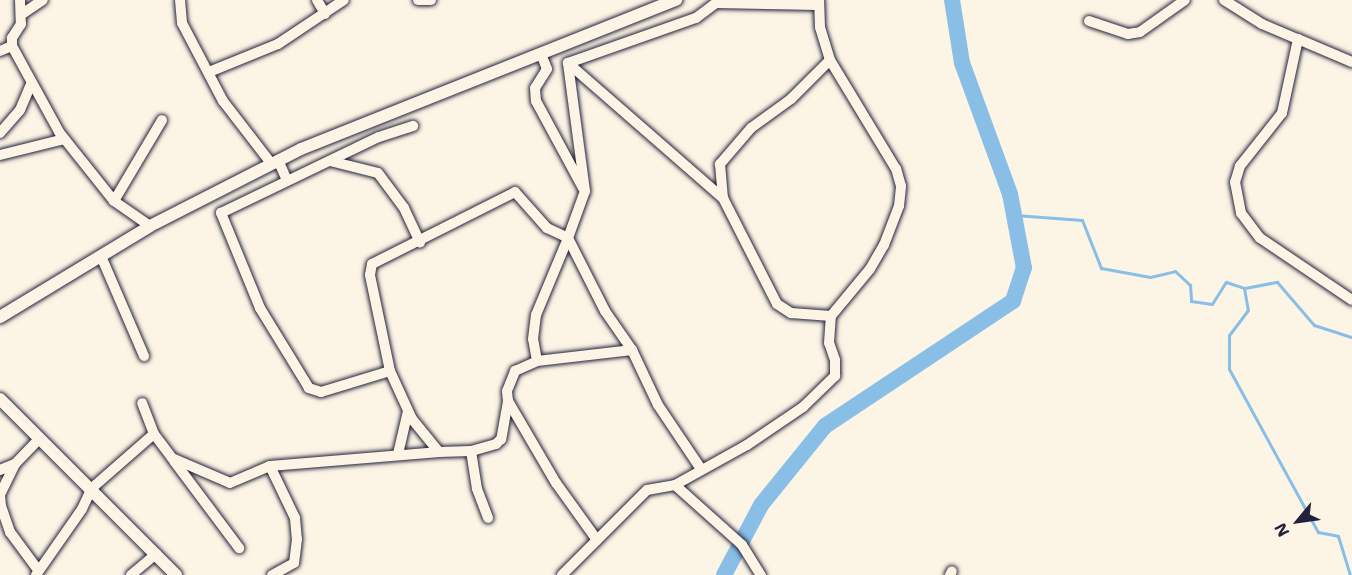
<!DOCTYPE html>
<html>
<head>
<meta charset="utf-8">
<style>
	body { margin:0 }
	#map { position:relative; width:1352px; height:575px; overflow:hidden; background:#fcf5e5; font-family:"Shantell Sans",sans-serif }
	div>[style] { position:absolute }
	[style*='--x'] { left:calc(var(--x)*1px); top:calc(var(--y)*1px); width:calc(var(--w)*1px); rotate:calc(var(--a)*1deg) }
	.stream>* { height:3px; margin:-1.5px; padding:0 1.5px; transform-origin:1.5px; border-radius:1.5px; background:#89bee6 }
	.river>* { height:16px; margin:-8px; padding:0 8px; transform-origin:8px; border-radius:8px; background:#89bee6 }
	.roads { filter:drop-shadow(0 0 2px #22223b) drop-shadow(0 0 2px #22223b) }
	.minor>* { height:10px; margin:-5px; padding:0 5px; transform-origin:5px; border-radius:5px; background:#fcf5e5 }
	.tertiary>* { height:12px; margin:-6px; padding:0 6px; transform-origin:6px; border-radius:6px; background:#fcf5e5 }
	span { translate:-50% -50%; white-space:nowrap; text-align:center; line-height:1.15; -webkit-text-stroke:5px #fcf5e5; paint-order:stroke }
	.north { position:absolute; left:1268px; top:491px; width:60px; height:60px; -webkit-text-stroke:4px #fcf5e5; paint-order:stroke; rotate:241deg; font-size:16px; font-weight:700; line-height:24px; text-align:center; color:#22223b }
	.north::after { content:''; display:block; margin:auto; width:21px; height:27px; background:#22223b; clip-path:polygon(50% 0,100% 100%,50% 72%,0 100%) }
</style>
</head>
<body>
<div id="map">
	<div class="stream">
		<div style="--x:1014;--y:215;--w:68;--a:4.2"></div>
		<div style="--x:1082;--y:220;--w:52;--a:68.4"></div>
		<div style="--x:1101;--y:268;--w:50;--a:10.4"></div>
		<div style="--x:1150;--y:277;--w:26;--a:-13"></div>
		<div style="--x:1175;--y:271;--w:21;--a:43"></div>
		<div style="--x:1190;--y:285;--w:16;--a:86"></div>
		<div style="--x:1191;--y:301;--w:21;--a:8"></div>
		<div style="--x:1212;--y:304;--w:26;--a:-58"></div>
		<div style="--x:1226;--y:282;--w:19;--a:18"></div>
		<div style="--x:1244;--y:288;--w:22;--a:80"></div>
		<div style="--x:1248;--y:310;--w:31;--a:127"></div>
		<div style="--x:1229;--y:335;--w:34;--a:90"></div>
		<div style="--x:1229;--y:369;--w:186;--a:61.4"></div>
		<div style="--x:1318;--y:532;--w:20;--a:11"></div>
		<div style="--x:1338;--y:536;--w:41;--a:72.9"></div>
		<div style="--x:1245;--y:288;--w:33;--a:-11"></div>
		<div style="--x:1277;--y:282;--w:57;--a:49.3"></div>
		<div style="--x:1314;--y:325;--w:40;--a:18"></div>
	</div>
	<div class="river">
		<div style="--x:724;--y:575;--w:79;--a:-62.1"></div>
		<div style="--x:761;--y:505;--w:102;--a:-51"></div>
		<div style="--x:825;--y:426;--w:226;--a:-33.6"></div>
		<div style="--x:1013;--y:301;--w:35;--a:-72"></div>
		<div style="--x:1024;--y:268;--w:75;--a:-100.7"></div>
		<div style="--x:1010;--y:194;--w:140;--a:-110.1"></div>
		<div style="--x:962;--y:63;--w:64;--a:-99"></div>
	</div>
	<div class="roads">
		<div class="minor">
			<div style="--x:20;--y:0;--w:24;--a:88"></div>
			<div style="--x:21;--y:24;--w:17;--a:123"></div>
			<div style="--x:12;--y:38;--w:8;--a:90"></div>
			<div style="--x:12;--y:46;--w:98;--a:61.3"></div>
			<div style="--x:59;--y:132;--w:88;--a:51.4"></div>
			<div style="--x:114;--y:201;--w:44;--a:34.8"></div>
			<div style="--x:180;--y:0;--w:23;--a:85"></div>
			<div style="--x:182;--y:23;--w:88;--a:62.3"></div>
			<div style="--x:223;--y:101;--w:78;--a:52.3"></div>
			<div style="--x:317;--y:0;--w:16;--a:60"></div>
			<div style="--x:418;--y:0;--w:13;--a:0"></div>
			<div style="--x:1224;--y:0;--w:45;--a:32.3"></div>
			<div style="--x:1262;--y:24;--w:39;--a:23"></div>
			<div style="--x:1298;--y:39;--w:76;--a:102.2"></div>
			<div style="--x:1282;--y:113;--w:68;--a:128.4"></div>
			<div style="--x:1240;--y:166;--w:17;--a:107"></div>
			<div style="--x:1235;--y:182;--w:32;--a:79"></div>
			<div style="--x:1241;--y:213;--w:31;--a:53"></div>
			<div style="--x:1260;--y:238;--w:111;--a:34"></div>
			<div style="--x:22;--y:14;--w:25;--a:-34"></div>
			<div style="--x:1089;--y:21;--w:41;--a:18.4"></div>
			<div style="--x:1128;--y:34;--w:12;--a:-9"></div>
			<div style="--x:1140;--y:32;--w:55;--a:-35.4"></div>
			<div style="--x:1298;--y:39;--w:59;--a:23.1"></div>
			<div style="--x:0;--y:51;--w:13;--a:-23"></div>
			<div style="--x:541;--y:54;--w:16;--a:68"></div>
			<div style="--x:547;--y:69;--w:22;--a:122"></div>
			<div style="--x:535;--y:88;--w:13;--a:86"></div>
			<div style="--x:536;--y:101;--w:99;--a:61.6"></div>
			<div style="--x:830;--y:60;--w:55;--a:135"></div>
			<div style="--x:791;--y:99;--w:49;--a:144.1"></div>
			<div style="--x:751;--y:128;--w:48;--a:130.7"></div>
			<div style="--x:720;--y:164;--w:34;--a:85"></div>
			<div style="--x:723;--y:198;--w:119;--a:63"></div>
			<div style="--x:777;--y:304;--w:17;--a:33"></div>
			<div style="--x:791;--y:313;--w:40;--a:4.3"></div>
			<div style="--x:568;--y:63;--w:206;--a:41.1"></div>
			<div style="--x:209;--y:72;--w:74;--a:-22.1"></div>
			<div style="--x:278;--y:44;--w:79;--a:-33.7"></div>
			<div style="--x:0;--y:133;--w:30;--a:-49"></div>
			<div style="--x:20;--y:110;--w:28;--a:-67"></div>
			<div style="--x:0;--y:155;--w:66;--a:-14"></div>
			<div style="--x:278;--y:160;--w:22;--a:66"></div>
			<div style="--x:330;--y:161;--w:49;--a:14"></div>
			<div style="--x:378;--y:173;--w:44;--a:53.4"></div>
			<div style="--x:404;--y:208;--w:38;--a:65"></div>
			<div style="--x:114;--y:201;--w:94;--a:-59.3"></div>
			<div style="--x:101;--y:256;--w:109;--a:66.7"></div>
			<div style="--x:537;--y:361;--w:22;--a:-100"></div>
			<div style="--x:533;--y:339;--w:24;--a:-83"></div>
			<div style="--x:536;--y:315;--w:83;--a:-67.4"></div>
			<div style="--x:568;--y:238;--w:82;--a:63.1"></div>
			<div style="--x:605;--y:311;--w:47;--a:55.3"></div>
			<div style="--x:390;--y:371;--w:72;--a:163.1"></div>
			<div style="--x:321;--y:392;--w:13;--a:-162"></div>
			<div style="--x:309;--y:388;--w:94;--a:-121.5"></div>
			<div style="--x:260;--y:308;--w:103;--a:-112.3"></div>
			<div style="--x:221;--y:213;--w:175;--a:-25.7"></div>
			<div style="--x:379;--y:137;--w:36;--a:-18"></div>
			<div style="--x:508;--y:401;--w:39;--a:100"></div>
			<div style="--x:501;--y:439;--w:7;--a:135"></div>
			<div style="--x:496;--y:444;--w:26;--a:164"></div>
			<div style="--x:471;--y:451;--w:32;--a:178"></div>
			<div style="--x:439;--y:452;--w:43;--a:-129.3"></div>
			<div style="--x:412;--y:419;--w:53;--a:-114.6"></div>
			<div style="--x:390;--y:371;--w:98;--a:-101.8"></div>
			<div style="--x:370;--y:275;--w:11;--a:-80"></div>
			<div style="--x:372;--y:264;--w:160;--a:-26.7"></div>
			<div style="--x:515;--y:192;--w:48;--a:48.4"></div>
			<div style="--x:547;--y:228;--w:23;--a:25"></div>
			<div style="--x:568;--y:238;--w:50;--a:-70.1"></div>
			<div style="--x:585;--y:191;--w:129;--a:-97.6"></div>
			<div style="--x:568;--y:63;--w:136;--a:-19.4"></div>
			<div style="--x:696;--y:18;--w:25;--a:-37"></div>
			<div style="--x:716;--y:3;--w:102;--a:1.1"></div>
			<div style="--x:154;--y:434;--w:30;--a:53"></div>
			<div style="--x:172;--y:458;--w:63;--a:23.3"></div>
			<div style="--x:230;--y:483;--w:43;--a:-23"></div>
			<div style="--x:270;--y:466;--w:170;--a:-4.7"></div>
			<div style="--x:471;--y:451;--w:38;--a:81"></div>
			<div style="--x:477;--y:489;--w:31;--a:69"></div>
			<div style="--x:398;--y:454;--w:44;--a:-76.9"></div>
			<div style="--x:174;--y:461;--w:109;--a:53.2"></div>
			<div style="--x:15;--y:464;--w:34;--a:116"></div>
			<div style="--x:0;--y:495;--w:11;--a:85"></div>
			<div style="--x:1;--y:506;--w:28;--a:71"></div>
			<div style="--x:10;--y:532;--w:47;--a:53.6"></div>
			<div style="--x:270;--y:466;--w:58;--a:64.3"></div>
			<div style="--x:295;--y:518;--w:21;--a:85"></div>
			<div style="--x:297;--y:539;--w:24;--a:97"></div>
			<div style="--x:294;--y:563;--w:25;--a:151"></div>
			<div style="--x:0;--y:470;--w:16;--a:-22"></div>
			<div style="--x:15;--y:464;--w:35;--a:-46"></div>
			<div style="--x:675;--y:485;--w:90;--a:41.8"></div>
			<div style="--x:742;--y:545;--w:36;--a:58"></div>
			<div style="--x:597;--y:540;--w:70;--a:-125.7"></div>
			<div style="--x:556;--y:483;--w:95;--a:-120.3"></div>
			<div style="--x:508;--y:401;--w:10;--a:-96"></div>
			<div style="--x:507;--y:391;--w:22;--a:-68"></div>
			<div style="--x:515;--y:371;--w:24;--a:-24"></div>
			<div style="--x:537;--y:361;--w:96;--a:-6.6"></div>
			<div style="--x:632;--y:350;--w:61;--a:64.7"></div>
			<div style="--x:658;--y:405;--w:77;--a:56.1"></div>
			<div style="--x:36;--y:575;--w:80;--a:-55.1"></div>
			<div style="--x:82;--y:509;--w:23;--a:-65"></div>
			<div style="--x:92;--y:488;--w:82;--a:-41.1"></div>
			<div style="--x:154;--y:434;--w:33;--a:-111"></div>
			<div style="--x:131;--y:575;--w:33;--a:-40"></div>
			<div style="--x:562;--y:575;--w:120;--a:-45"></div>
			<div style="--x:647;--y:490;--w:28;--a:-10"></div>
			<div style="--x:675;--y:485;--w:82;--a:-29.1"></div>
			<div style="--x:747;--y:445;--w:68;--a:-34.2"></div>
			<div style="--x:803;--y:407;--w:45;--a:-44.1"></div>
			<div style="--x:835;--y:376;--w:16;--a:-90"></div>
			<div style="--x:835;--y:360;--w:18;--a:-109"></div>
			<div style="--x:829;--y:343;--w:27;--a:-86"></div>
			<div style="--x:831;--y:316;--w:61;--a:-50.3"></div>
			<div style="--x:870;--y:269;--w:28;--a:-60"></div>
			<div style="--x:884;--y:245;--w:42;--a:-69"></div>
			<div style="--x:899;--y:206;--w:20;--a:-84"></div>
			<div style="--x:901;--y:186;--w:18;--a:-106"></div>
			<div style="--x:896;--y:169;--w:127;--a:-121.2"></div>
			<div style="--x:830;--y:60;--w:34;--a:-107"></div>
			<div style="--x:820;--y:27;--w:27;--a:-92"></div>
			<div style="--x:950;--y:575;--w:4;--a:-63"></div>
		</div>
		<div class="tertiary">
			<div style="--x:0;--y:317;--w:175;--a:-31.2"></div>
			<div style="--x:150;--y:226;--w:169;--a:-27"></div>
			<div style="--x:301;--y:149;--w:404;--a:-21.7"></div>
			<div style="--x:0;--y:399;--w:249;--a:45"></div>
		</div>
	</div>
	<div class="north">N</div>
</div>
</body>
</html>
